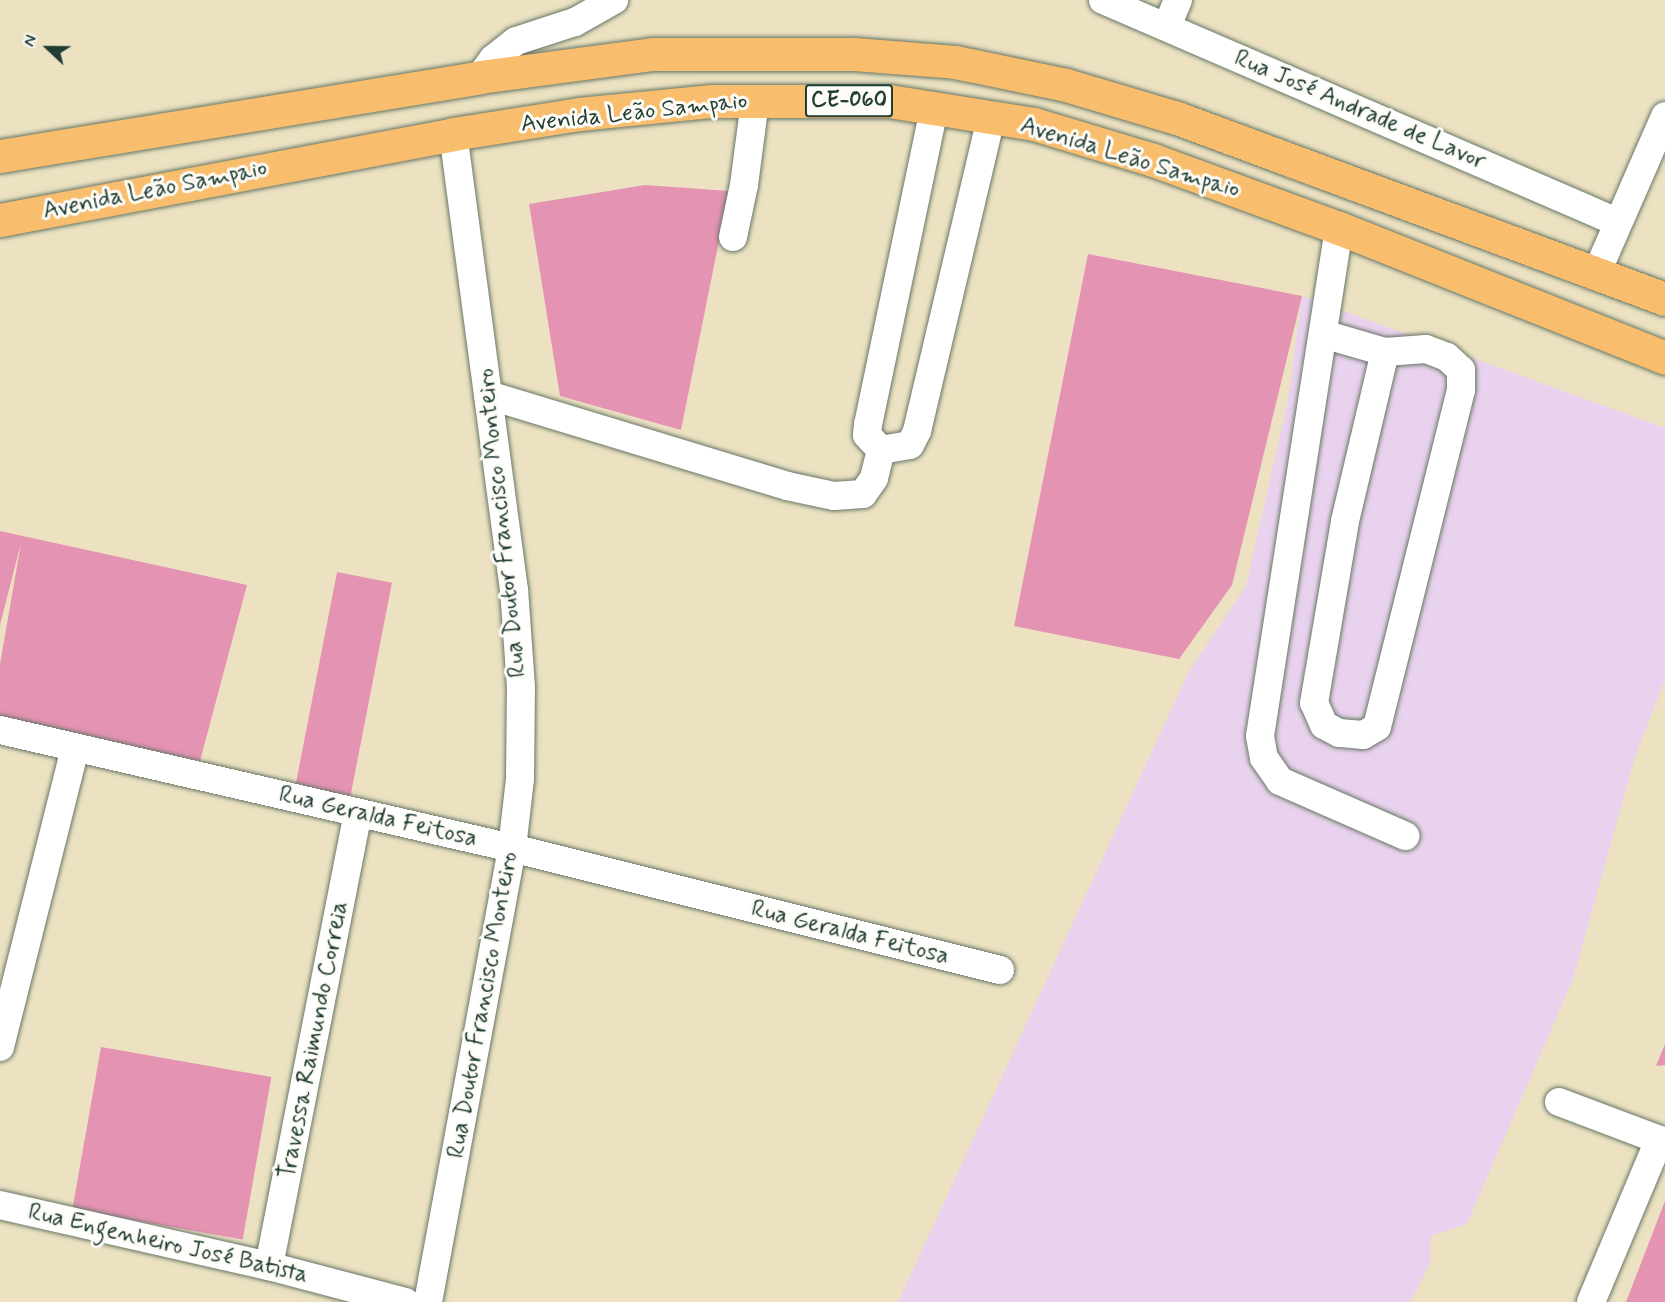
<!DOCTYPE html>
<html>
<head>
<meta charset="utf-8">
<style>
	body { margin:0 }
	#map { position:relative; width:1665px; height:1302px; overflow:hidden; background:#ece2c2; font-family:Mynerve,sans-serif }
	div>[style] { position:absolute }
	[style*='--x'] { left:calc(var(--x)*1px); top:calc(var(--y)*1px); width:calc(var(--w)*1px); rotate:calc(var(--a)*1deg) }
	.built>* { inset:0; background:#e9d2ed }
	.building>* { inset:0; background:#e593b3; transform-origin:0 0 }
	.roads { filter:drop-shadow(0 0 2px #677766) drop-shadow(0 0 2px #677766) }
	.minor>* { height:28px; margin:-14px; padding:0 14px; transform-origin:14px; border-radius:14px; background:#fff }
	.highway>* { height:33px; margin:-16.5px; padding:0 16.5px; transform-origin:16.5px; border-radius:16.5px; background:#f9be6d }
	span { translate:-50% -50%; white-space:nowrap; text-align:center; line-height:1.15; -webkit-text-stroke:6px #fdfcf7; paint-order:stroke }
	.shield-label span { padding:2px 4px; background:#fdfcf7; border:2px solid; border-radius:4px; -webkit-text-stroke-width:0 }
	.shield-label { font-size:22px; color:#1f3d34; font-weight:700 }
	.street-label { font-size:24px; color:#1f3d34 }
	.north { position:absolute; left:18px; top:18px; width:60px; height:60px; -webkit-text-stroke:4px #fdfcf7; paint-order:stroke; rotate:292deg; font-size:16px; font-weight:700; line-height:24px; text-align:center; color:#1f3d34 }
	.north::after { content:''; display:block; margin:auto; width:21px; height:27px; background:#1f3d34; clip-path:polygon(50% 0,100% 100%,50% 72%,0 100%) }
</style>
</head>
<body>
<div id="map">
	<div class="built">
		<div style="clip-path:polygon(1302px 296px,1665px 428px,1665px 679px,1635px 757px,1573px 979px,1467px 1224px,1431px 1236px,1430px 1264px,1410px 1302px,898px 1302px,1188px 673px,1246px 586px,1288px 400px)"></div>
	</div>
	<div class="building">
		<div style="clip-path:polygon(645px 185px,729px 191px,681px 430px,560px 396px,529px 204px)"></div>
		<div style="clip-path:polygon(1088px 254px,1302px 296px,1232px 585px,1179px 659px,1014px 626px)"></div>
		<div style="clip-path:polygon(0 531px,247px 585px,200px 761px,0 716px,0 664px,21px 543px,0 625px)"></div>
		<div style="left:337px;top:572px;width:56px;height:217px;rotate:11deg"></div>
		<div style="clip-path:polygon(1665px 1044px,1665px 1065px,1656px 1066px)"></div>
		<div style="left:101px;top:1047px;width:173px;height:165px;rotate:10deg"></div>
		<div style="clip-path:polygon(1665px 1201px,1665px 1302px,1626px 1302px)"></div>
	</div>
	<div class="roads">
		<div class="minor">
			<div style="--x:1103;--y:0;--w:560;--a:23.36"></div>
			<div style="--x:1167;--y:26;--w:28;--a:-67"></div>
			<div style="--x:480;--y:77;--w:22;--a:-54"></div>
			<div style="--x:493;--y:59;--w:29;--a:-38"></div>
			<div style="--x:516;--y:41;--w:62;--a:-17.9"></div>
			<div style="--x:575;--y:22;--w:45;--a:-29.4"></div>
			<div style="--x:934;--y:109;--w:322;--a:101.8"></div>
			<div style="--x:868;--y:424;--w:11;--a:95"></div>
			<div style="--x:867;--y:435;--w:21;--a:47"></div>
			<div style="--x:881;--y:450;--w:29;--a:-10"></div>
			<div style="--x:910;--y:445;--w:16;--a:-63"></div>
			<div style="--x:917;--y:431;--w:322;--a:-76.7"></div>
			<div style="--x:1339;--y:228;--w:514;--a:98.84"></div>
			<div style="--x:1260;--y:736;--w:22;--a:80"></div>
			<div style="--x:1264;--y:758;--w:28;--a:55"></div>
			<div style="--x:1280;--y:781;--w:137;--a:23.7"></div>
			<div style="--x:733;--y:237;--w:53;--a:-78.1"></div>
			<div style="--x:744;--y:185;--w:85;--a:-82.5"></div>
			<div style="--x:1597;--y:272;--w:170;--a:-66.4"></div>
			<div style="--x:1323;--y:334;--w:65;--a:16.2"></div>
			<div style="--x:1385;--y:352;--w:41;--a:-4.2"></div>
			<div style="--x:1426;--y:349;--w:22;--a:21"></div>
			<div style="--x:1447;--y:357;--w:19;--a:43"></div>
			<div style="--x:1461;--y:370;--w:20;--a:90"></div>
			<div style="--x:1461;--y:390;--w:347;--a:104"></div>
			<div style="--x:1377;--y:727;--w:16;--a:150"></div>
			<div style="--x:1363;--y:735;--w:24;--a:-175"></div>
			<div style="--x:1339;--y:733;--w:17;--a:-152"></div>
			<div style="--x:1324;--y:725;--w:24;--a:-114"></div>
			<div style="--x:1314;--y:703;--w:185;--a:-80.3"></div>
			<div style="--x:1345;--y:521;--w:174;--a:-76.7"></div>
			<div style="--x:488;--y:395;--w:313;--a:16.9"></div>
			<div style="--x:787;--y:486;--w:48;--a:12"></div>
			<div style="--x:834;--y:496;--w:29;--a:-4"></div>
			<div style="--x:863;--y:494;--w:19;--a:-55"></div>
			<div style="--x:874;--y:478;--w:29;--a:-76"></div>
			<div style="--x:0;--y:730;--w:525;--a:12.98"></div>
			<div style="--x:512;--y:848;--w:503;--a:14.04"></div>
			<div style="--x:0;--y:1047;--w:308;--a:-75.9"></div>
			<div style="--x:1559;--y:1102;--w:113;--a:20.7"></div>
			<div style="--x:0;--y:1205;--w:276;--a:12.8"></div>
			<div style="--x:269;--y:1266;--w:141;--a:14.8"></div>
			<div style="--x:269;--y:1266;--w:462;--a:-78.9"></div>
			<div style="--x:428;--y:1302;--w:462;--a:-79.5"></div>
			<div style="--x:512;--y:848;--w:69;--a:-83.4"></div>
			<div style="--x:520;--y:779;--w:92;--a:-89.4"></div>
			<div style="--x:521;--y:687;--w:97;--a:-94.1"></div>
			<div style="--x:514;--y:590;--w:460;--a:-97.6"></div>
			<div style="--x:1591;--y:1302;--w:176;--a:-67.2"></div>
		</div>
		<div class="highway">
			<div style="--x:0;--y:156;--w:486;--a:-9.3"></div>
			<div style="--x:480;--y:77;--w:174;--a:-7.6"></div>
			<div style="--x:652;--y:54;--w:202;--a:0"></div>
			<div style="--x:854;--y:54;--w:101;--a:4.5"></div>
			<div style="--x:955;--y:62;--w:113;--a:11.7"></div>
			<div style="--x:1066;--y:85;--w:116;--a:16.6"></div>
			<div style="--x:1177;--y:118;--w:520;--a:20.35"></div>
			<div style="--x:0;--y:220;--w:461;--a:-10.7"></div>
			<div style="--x:453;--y:134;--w:128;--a:-9"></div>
			<div style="--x:579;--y:114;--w:134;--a:-5.6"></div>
			<div style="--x:712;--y:101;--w:177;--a:0"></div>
			<div style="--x:889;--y:101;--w:147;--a:9"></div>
			<div style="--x:1034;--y:124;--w:124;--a:16.8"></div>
			<div style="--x:1153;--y:160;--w:198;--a:20.1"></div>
			<div style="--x:1339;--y:228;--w:351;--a:21.7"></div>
		</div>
	</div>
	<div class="shield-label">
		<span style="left:849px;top:101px">CE-060</span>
	</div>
	<div class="street-label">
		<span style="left:1360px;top:110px;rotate:23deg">Rua José Andrade de Lavor</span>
		<span style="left:634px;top:113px;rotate:-6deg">Avenida Leão Sampaio</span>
		<span style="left:1130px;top:158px;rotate:17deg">Avenida Leão Sampaio</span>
		<span style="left:155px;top:190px;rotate:-11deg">Avenida Leão Sampaio</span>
		<span style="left:502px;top:523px;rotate:-96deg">Rua Doutor Francisco Monteiro</span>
		<span style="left:378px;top:817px;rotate:13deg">Rua Geralda Feitosa</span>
		<span style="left:850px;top:933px;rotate:14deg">Rua Geralda Feitosa</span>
		<span style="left:483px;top:1005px;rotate:-80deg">Rua Doutor Francisco Monteiro</span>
		<span style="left:314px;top:1040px;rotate:-79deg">Travessa Raimundo Correia</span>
		<span style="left:168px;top:1244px;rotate:13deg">Rua Engenheiro José Batista</span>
	</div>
	<div class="north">N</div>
</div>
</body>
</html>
